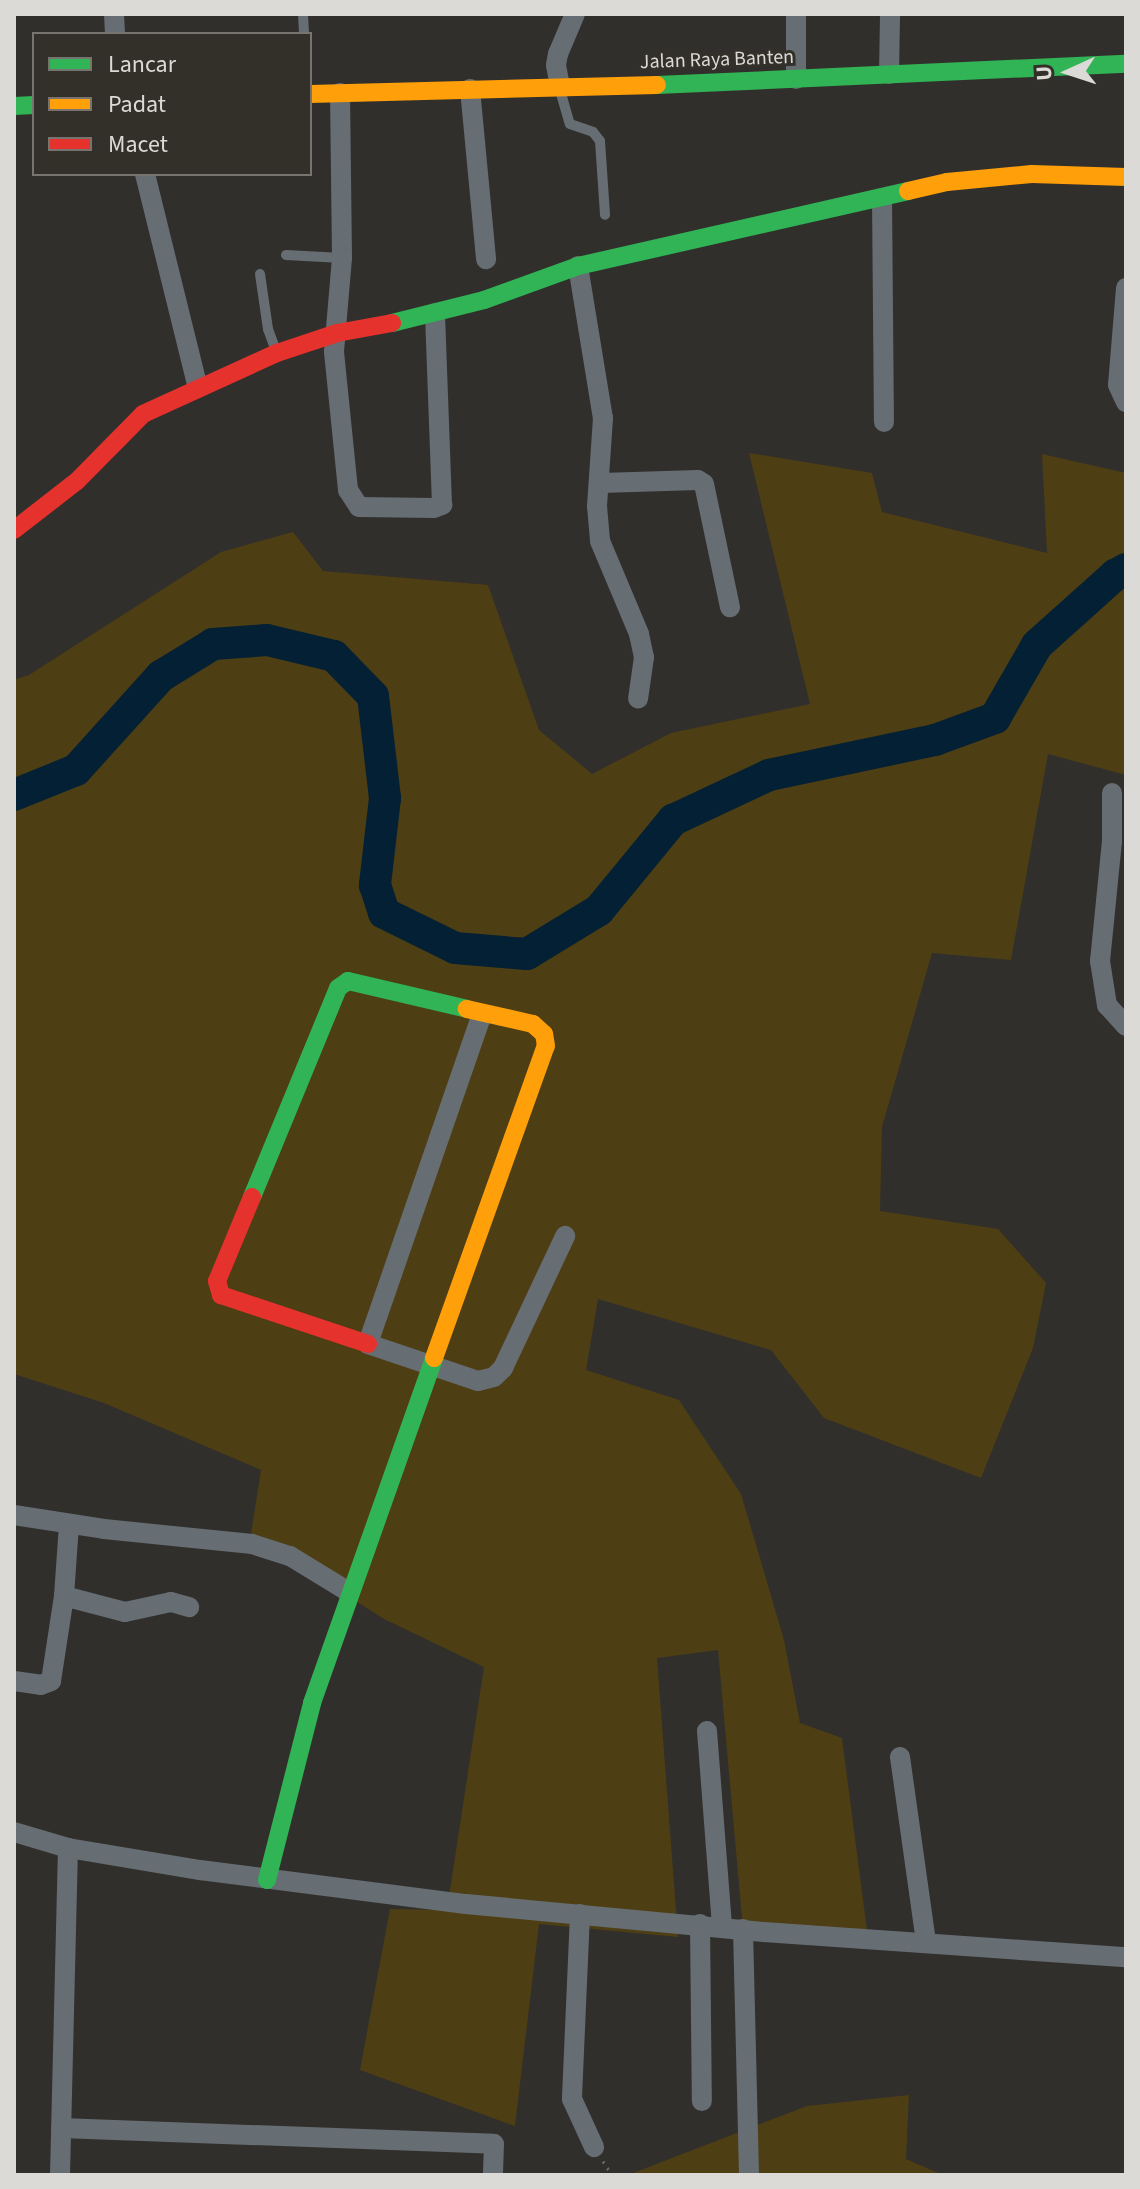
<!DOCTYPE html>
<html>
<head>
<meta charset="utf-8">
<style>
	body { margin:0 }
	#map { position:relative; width:1140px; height:2189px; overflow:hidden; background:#312f2c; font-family:"Source Sans 3",sans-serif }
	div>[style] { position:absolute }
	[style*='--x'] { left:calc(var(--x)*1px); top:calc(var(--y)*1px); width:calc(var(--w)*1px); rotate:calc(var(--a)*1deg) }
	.green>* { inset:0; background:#4e3e13 }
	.river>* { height:32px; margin:-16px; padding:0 16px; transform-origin:16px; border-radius:16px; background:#042034 }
	.path>* { height:3px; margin-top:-1.5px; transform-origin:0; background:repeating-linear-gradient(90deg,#65696c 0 2px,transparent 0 8px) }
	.lane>* { height:10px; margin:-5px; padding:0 5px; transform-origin:5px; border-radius:5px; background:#666d73 }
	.street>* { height:20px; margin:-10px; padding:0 10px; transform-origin:10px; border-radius:10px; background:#666d73 }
	.fast>* { height:18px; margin:-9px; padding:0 9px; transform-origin:9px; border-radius:9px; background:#30b455 }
	.slow>* { height:18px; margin:-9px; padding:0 9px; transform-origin:9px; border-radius:9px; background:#ff9f0a }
	.jam>* { height:18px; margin:-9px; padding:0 9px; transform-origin:9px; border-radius:9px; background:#e5322d }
	span { translate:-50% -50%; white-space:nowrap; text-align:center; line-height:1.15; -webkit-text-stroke:6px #33302a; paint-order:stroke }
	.street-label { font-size:20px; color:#dcdad6 }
	.frame { position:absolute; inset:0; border:16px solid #dcdad6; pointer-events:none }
	.legend { position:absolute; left:32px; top:32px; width:280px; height:144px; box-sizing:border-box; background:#33302a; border:2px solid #77746f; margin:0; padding:10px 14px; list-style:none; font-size:24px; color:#dcdad6 }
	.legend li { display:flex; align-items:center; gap:16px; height:40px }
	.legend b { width:40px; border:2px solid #77746f }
	.north { position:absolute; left:1028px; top:32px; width:80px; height:80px; -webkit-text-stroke:6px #33302a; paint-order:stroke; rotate:267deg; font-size:22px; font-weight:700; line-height:32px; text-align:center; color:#dcdad6 }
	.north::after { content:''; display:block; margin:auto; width:28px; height:36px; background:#dcdad6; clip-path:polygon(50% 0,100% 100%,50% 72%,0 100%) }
</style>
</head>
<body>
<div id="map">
	<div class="green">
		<div style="clip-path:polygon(749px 453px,872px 473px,882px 512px,1047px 553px,1042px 454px,1126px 473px,1126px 775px,1048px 754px,1011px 960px,932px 953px,882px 1127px,880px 1211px,998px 1229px,1046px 1283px,1033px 1348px,981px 1478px,824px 1418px,771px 1350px,598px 1299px,586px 1370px,679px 1400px,741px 1494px,784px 1640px,800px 1723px,842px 1738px,869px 1946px,743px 1929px,718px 1650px,657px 1658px,678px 1937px,539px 1924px,515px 2126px,360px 2070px,390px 1909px,447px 1910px,484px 1667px,384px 1619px,251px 1534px,261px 1470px,104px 1403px,14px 1374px,14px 680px,29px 675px,221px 552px,293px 532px,323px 571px,488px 585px,539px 730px,592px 774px,671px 733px,810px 704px)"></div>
		<div style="clip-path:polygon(909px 2095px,906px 2159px,943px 2175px,628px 2175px,807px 2106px)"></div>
	</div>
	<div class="river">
		<div style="--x:14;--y:795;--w:67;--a:-22"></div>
		<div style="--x:76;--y:770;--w:127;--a:-47.9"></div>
		<div style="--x:161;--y:676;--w:61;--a:-31.6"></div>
		<div style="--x:213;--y:644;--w:54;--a:-4.2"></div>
		<div style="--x:267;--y:640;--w:69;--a:13.4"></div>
		<div style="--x:334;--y:656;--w:56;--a:45.7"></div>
		<div style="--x:373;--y:696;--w:103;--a:83.3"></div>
		<div style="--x:385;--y:798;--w:88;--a:96.6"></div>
		<div style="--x:375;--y:885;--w:29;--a:72"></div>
		<div style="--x:384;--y:913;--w:79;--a:26.2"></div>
		<div style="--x:455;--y:948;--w:72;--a:4.8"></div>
		<div style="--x:527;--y:954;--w:84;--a:-31.4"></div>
		<div style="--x:599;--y:910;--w:117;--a:-50.6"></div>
		<div style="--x:673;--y:820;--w:106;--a:-25.1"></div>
		<div style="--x:769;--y:775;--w:170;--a:-11.9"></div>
		<div style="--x:935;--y:740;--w:64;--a:-20.1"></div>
		<div style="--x:995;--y:718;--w:84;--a:-60.1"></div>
		<div style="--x:1037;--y:645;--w:105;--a:-41.9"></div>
		<div style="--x:1115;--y:575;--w:13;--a:-29"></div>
	</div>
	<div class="path">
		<div style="--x:603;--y:2161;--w:17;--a:57"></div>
	</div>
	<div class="lane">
		<div style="--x:303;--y:14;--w:20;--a:87"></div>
		<div style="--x:560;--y:90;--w:35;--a:74"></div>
		<div style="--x:570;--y:124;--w:24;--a:19"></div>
		<div style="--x:593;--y:132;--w:11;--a:52"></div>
		<div style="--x:600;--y:141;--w:74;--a:86.1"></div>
		<div style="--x:286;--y:255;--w:56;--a:3.1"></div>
		<div style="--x:260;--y:274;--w:56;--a:81.7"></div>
		<div style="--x:268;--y:329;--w:23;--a:70"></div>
	</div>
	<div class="street">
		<div style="--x:114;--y:14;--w:20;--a:87"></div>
		<div style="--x:796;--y:14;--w:65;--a:90"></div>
		<div style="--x:889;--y:74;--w:60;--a:-89"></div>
		<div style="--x:560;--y:86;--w:21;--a:-101"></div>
		<div style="--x:556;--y:65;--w:11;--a:-80"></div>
		<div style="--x:558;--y:54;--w:43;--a:-67"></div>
		<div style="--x:470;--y:89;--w:171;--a:84.6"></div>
		<div style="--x:340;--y:93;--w:165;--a:89.3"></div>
		<div style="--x:342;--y:258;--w:94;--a:94.9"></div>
		<div style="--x:334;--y:352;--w:139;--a:84.2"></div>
		<div style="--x:348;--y:490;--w:20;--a:57"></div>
		<div style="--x:359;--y:507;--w:75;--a:0.8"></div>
		<div style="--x:434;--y:508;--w:9;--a:-21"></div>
		<div style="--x:442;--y:505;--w:192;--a:-92.1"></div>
		<div style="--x:145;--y:174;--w:220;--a:76.1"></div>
		<div style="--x:882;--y:198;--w:224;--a:89.5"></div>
		<div style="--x:578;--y:266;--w:154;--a:80.7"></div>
		<div style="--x:603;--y:418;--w:88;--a:93.9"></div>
		<div style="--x:597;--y:506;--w:35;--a:85"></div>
		<div style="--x:600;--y:541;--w:101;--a:67.2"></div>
		<div style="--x:639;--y:634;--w:24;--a:78"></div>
		<div style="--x:644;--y:657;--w:42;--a:98.1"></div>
		<div style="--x:1126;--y:288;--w:97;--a:94.7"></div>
		<div style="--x:1118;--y:385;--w:19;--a:65"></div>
		<div style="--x:601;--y:483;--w:97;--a:-1.8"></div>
		<div style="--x:698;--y:480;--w:7;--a:34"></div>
		<div style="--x:704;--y:484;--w:126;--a:78.1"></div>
		<div style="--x:1112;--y:793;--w:48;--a:90"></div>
		<div style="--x:1112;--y:841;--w:121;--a:95.7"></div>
		<div style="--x:1100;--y:961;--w:45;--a:81"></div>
		<div style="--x:1107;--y:1005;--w:28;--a:48"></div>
		<div style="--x:482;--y:1014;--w:349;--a:109.1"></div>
		<div style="--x:368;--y:1344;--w:116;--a:18.6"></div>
		<div style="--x:478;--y:1381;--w:16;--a:-14"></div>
		<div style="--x:494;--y:1377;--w:13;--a:-45"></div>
		<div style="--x:503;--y:1368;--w:146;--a:-64.8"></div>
		<div style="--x:14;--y:1515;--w:91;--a:8.8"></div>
		<div style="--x:104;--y:1529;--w:149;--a:5.8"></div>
		<div style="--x:252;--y:1544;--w:40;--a:18"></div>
		<div style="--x:290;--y:1556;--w:69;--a:31.4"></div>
		<div style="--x:64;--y:1596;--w:63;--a:14.7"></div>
		<div style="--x:125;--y:1612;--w:47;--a:-12.3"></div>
		<div style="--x:171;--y:1602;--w:19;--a:16"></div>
		<div style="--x:14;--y:1681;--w:27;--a:8"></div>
		<div style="--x:41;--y:1685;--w:11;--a:-22"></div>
		<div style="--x:51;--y:1681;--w:86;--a:-81.3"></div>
		<div style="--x:64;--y:1596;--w:72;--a:-86"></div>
		<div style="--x:707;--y:1731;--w:196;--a:85.6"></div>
		<div style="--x:900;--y:1757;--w:187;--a:82"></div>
		<div style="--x:14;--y:1832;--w:56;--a:16.5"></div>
		<div style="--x:68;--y:1848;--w:134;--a:9.5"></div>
		<div style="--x:200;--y:1870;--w:268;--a:7.3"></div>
		<div style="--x:466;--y:1904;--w:299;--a:5.4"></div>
		<div style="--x:764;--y:1932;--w:363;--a:4"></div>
		<div style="--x:580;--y:1914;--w:185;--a:92.5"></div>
		<div style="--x:572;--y:2099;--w:53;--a:65.4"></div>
		<div style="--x:700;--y:1924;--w:177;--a:89.4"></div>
		<div style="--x:743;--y:1929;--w:246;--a:88.6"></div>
		<div style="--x:61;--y:2128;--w:433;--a:2.1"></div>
		<div style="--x:494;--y:2144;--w:31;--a:92"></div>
		<div style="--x:60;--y:2175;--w:327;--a:-88.6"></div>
	</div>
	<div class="fast">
		<div style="--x:657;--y:85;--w:469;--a:-2.6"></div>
		<div style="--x:14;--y:106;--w:20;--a:-3"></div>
		<div style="--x:392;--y:323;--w:95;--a:-14"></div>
		<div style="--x:484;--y:300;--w:100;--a:-19.9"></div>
		<div style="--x:578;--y:266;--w:338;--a:-12.8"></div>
		<div style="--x:252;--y:1197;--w:226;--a:-67.6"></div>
		<div style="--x:338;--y:988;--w:12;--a:-35"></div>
		<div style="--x:348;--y:981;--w:122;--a:13.2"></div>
		<div style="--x:267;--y:1880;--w:183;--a:-75.7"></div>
		<div style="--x:312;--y:1703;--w:366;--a:-70.5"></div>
	</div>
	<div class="slow">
		<div style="--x:310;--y:94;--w:347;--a:-1.5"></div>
		<div style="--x:908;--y:191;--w:40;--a:-13"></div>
		<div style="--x:947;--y:182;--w:85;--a:-5.4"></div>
		<div style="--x:1032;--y:174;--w:94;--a:1.8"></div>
		<div style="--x:434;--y:1358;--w:331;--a:-70.3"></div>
		<div style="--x:546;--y:1046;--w:12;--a:-99"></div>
		<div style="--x:544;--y:1034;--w:15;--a:-138"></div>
		<div style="--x:533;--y:1024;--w:68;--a:-167.2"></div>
	</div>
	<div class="jam">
		<div style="--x:14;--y:530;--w:80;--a:-37.9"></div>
		<div style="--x:77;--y:481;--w:94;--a:-45.4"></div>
		<div style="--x:143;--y:414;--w:147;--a:-24.5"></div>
		<div style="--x:277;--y:353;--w:63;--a:-18.4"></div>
		<div style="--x:337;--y:333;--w:56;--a:-10.3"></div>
		<div style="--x:252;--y:1197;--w:91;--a:112.6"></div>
		<div style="--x:217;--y:1281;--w:15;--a:74"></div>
		<div style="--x:221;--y:1295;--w:155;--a:18.4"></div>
	</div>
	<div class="street-label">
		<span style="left:717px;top:60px;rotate:-2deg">Jalan Raya Banten</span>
	</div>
	<div class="frame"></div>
	<ul class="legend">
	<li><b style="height:10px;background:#30b455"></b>Lancar</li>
	<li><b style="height:10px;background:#ff9f0a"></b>Padat</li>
	<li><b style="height:10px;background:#e5322d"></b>Macet</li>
	</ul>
	<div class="north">U</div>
</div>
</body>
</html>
